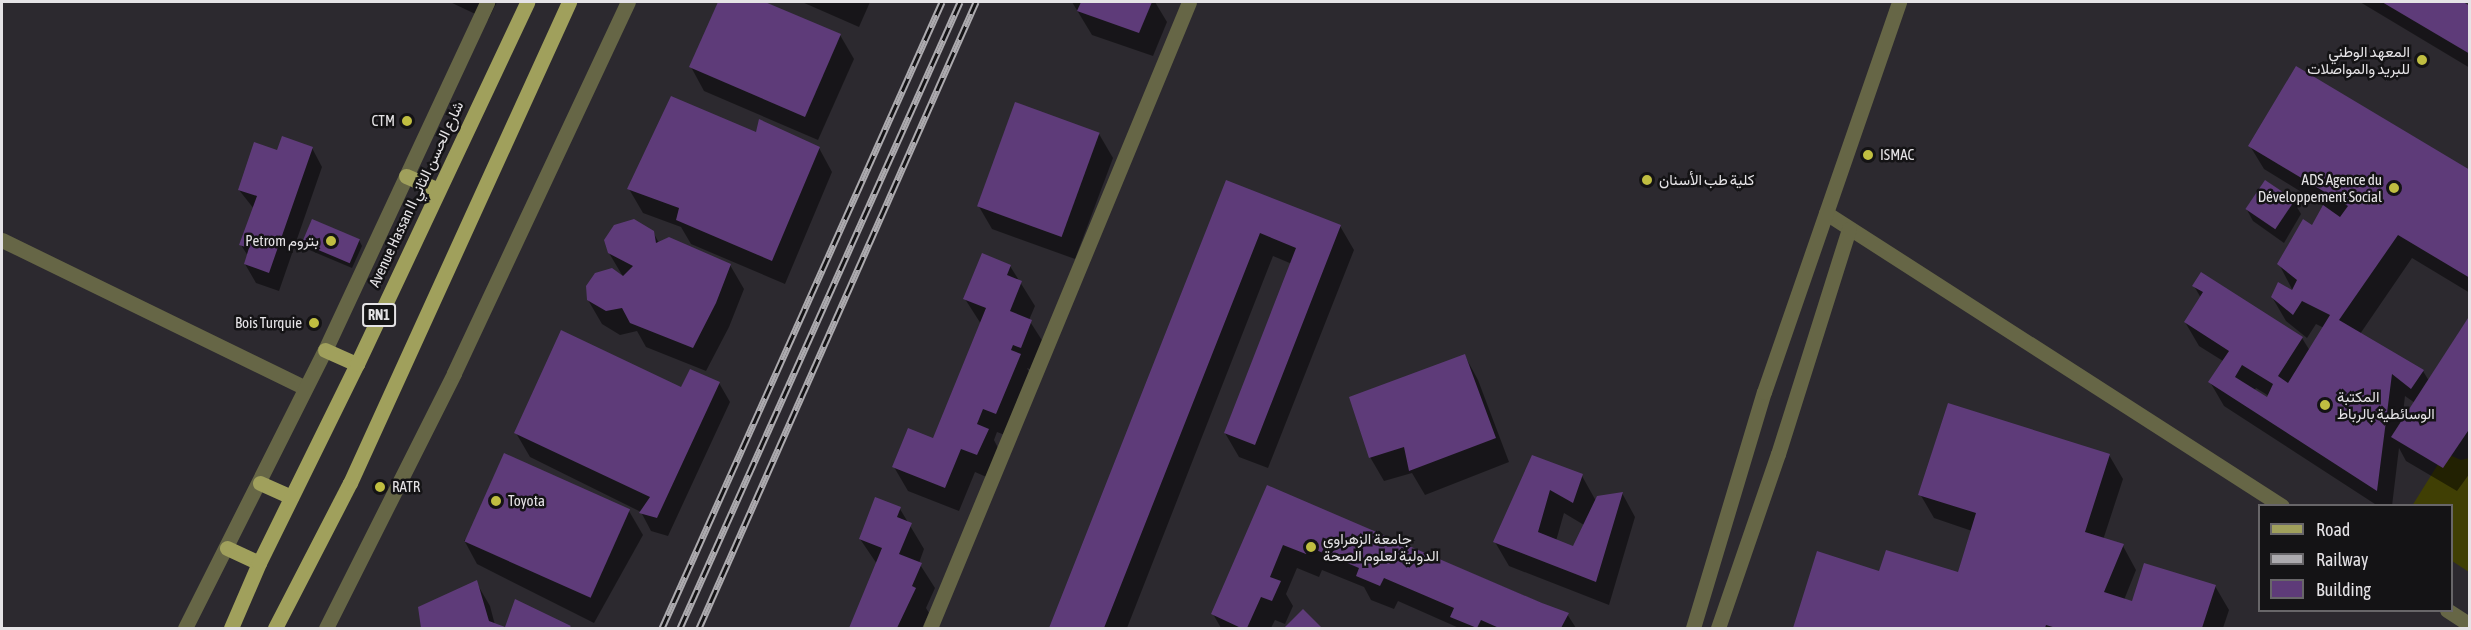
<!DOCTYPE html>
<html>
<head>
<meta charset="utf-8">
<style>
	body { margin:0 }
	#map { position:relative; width:2471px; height:630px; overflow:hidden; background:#2c292f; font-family:"Asap Condensed",Vazirmatn,sans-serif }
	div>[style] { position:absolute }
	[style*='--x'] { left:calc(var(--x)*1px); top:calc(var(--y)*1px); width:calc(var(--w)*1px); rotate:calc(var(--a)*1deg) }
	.green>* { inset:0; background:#403f04 }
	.shadow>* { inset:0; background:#0007 }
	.building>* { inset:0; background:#5e3b79; transform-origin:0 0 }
	.minor>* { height:15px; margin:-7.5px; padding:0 7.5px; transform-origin:7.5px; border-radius:7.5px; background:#666646 }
	.primary>* { height:15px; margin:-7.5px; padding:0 7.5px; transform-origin:7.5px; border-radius:7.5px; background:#a0a05c }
	.rail>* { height:7px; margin-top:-3.5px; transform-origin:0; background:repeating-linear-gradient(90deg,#141315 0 14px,#acaaae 0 28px); box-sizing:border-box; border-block:2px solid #acaaae }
	.dots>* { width:16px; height:16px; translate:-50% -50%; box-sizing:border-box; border:3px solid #141315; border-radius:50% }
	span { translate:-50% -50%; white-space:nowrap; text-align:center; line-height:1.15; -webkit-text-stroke:5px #141315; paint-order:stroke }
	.shield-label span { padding:2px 4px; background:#141315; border:2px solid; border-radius:4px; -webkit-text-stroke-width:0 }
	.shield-label { font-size:14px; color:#e5e3e6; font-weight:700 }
	.poi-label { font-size:15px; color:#e5e3e6 }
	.right { translate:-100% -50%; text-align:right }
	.left { translate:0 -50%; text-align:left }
	.street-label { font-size:15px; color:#e5e3e6 }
	.frame { position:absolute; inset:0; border:3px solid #e5e3e6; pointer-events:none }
	.legend { position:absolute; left:2258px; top:504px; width:195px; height:108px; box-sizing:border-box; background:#141315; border:2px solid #686669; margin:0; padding:8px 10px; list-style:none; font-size:18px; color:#e5e3e6 }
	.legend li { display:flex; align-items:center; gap:12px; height:30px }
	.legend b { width:30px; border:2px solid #686669 }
</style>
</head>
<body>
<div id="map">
	<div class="green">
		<div style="clip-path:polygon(2445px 453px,2461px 460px,2469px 458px,2469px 572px,2452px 561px,2452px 506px,2412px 506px)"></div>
	</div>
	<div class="shadow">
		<div style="clip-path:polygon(450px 2px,497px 2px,488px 20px)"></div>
		<div style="clip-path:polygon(719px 2px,761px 2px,840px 35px,854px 59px,818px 140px,704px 91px,691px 67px)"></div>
		<div style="clip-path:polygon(802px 2px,870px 2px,859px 27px)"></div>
		<div style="clip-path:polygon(1072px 2px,1155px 2px,1167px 22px,1153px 56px,1092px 35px)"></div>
		<div style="clip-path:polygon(2360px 2px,2460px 2px,2470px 7px,2470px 68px)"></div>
		<div style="clip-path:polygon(757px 134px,819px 148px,832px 172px,785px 284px,691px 244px,681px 227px,643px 213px,629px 189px)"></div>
		<div style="clip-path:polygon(1099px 134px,1113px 158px,1075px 259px,992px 229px,978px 205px)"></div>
		<div style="clip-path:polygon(evenodd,2250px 146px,2470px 172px,2470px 293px,2412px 258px,2360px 334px,2423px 371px,2429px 381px,2470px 318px,2470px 473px,2457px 491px,2406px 461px,2399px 448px,2392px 506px,2378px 506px,2224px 406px,2210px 382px,2223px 361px,2199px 346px,2185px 322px,2201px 298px,2194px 286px,2202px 274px,2302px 338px,2310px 351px,2324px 328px,2316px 324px,2307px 338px,2286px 321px,2272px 297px,2294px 293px,2279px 264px,2312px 227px,2324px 206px,2264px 169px,2250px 146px,2256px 388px,2269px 396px,2267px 399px,2254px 391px,2256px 388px,2250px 146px,2405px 396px,2415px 403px,2402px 422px,2405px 396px)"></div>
		<div style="clip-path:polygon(312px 148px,322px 167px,279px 291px,256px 283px,245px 264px,248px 256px,241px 245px,254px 209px,239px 190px,278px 152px)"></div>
		<div style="clip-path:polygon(1227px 182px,1340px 226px,1354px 250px,1268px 468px,1239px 457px,1225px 433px,1292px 264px,1273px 256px,1127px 628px,1051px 628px)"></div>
		<div style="clip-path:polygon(2294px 202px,2301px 214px,2284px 243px,2253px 221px,2246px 208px)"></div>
		<div style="clip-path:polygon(653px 232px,659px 243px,730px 265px,744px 289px,729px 327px,706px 371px,646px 347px,637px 331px,620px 335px,602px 324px,588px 300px,625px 280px,609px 253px)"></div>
		<div style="clip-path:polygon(359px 240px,362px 246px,352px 268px,307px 249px,303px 243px)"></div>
		<div style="clip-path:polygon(1010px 266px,1035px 306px,1029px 320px,1045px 345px,1035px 371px,1027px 368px,1033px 379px,1010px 437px,997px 432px,994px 440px,1001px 454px,991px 479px,975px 472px,959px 511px,908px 491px,894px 467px,934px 440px,981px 324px,965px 299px)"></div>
		<div style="clip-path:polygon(1465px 356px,1478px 380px,1509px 462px,1425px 495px,1412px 473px,1384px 481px,1370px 457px)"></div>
		<div style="clip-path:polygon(719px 383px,730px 402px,668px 536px,651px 531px,641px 512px,530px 457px,516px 433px)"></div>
		<div style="clip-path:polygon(2109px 455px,2123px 479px,2103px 540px,2123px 546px,2136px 570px,2124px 600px,2133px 603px,2215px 586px,2229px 610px,2223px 628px,1794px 628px,1818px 553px,1880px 572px,1959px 574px,1972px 531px,1934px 518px,1920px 494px)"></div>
		<div style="clip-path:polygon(evenodd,1533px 457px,1582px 476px,1596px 501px,1622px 493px,1635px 517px,1609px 605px,1509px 566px,1495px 542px,1533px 457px,1564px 513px,1584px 525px,1573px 548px,1556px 541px,1564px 513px)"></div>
		<div style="clip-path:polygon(1268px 487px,1567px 614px,1576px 628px,1459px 628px,1398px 601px,1394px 609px,1371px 600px,1364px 587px,1322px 570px,1319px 577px,1297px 568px,1286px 594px,1293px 606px,1285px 624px,1275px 620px,1271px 628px,1221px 628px,1213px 614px)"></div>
		<div style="clip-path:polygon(900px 509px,924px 549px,919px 563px,935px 588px,926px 608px,929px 613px,922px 628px,851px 628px,877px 564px,860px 539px)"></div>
		<div style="clip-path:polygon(629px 511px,643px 535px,594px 623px,477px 564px,464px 540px)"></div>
		<div style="clip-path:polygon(476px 582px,490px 606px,495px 625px,505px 628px,423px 628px,419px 608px)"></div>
		<div style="clip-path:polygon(516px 601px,570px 627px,571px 628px,506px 628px)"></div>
	</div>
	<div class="building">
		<div style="clip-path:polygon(718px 2px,765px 2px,841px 34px,805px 117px,689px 67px)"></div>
		<div style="clip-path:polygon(1081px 2px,1152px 2px,1139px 33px,1077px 11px)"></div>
		<div style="clip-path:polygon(2382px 2px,2463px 2px,2470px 6px,2470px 54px)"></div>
		<div style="clip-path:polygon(evenodd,2296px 66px,2470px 170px,2470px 278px,2398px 235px,2339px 320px,2424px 370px,2411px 389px,2392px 374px,2377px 491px,2208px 382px,2229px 351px,2184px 322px,2203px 292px,2192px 286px,2201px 272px,2303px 337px,2278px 376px,2288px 383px,2330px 315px,2302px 301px,2293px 315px,2271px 297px,2278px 282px,2292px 290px,2297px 280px,2277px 264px,2303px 219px,2312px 225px,2323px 205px,2340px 217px,2348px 206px,2248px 146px,2296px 66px,2242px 365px,2273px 384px,2267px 397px,2235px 377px,2242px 365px)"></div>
		<div style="clip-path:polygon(671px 96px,756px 132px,759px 119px,820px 147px,772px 261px,676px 220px,679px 208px,627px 189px)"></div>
		<div style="left:1015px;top:102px;width:90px;height:111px;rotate:20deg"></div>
		<div style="clip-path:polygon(282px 136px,313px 147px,269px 273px,244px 264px,249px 248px,239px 245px,257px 196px,238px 190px,254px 142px,277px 150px)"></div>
		<div style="clip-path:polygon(1226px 180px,1341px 225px,1255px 445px,1224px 433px,1296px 248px,1260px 233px,1104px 628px,1049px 628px)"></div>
		<div style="left:2265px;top:180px;width:36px;height:35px;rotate:34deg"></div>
		<div style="left:312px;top:219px;width:52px;height:26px;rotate:23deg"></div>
		<div style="clip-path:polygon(634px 219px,654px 231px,656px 243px,669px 237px,731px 264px,716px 303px,693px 348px,630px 323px,622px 308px,606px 311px,587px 300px,586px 286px,595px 273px,612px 268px,623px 276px,633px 266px,608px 253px,604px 240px,614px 225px)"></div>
		<div style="clip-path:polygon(982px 253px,1011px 265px,1007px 275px,1022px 281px,1010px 311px,1032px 320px,1021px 348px,1013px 345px,1011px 350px,1021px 354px,996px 414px,983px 409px,977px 424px,989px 429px,977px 455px,961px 449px,945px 488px,892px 467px,908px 428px,933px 438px,986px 308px,963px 299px)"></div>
		<div style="clip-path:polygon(2470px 315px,2470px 428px,2443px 468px,2391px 437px)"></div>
		<div style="clip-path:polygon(561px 330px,681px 387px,690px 369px,720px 382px,657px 518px,639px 513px,650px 497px,514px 433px)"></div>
		<div style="clip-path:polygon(1465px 354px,1496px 438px,1409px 471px,1404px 447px,1369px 458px,1349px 397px)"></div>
		<div style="clip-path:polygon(1948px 403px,2110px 454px,2085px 532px,2124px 544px,2104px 592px,2132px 601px,2144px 563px,2216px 585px,2202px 628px,2056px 628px,2046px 625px,2045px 628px,1793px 628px,1817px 551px,1879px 571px,1886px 550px,1958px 572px,1976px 513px,1918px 495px)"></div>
		<div style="left:504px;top:453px;width:138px;height:97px;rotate:24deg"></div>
		<div style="clip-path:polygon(1532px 455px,1583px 474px,1573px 503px,1550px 490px,1538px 532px,1573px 546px,1597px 496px,1623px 492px,1596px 582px,1493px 542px)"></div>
		<div style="clip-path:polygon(1267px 485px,1542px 603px,1569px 613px,1561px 628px,1499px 628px,1481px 620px,1477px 628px,1450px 617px,1454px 608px,1384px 578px,1380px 586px,1356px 576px,1359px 568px,1309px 547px,1306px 554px,1283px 545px,1270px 577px,1281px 581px,1272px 601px,1261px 597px,1247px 628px,1241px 628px,1211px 614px)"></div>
		<div style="clip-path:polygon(875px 497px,901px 507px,897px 517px,912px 523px,899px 554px,922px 563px,912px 586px,916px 588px,897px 628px,849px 628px,882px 548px,859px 539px)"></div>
		<div style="clip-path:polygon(477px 580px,489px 621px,505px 627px,515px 599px,571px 626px,569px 628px,421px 628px,418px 607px)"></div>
		<div style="clip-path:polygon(1303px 609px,1322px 628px,1284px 628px)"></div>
	</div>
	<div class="minor">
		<div style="--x:1826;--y:213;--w:542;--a:32.72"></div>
		<div style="--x:2;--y:240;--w:336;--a:26"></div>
		<div style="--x:2447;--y:610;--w:27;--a:33"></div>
		<div style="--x:185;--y:628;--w:311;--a:-63.3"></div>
		<div style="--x:325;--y:350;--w:384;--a:-65"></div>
		<div style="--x:326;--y:628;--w:285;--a:-63.3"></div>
		<div style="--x:454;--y:373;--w:410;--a:-64.9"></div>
		<div style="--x:930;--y:628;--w:677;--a:-67.52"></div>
		<div style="--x:1693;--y:628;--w:246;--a:-73.3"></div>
		<div style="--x:1764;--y:392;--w:413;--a:-70.9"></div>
		<div style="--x:1718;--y:628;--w:184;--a:-71"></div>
		<div style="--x:1778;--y:454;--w:236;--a:-72.5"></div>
	</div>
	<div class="primary">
		<div style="--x:406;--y:176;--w:34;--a:23"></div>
		<div style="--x:325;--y:350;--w:35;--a:24"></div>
		<div style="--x:260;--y:483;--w:34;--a:24"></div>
		<div style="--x:227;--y:548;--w:35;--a:25"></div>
		<div style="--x:231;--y:628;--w:71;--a:-66.7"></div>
		<div style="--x:259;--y:563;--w:222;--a:-63.8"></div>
		<div style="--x:357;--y:364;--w:400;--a:-64.8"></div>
		<div style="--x:275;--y:628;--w:163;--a:-62.7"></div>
		<div style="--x:350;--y:483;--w:529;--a:-65.52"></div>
	</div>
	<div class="rail">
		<div style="--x:662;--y:628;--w:686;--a:-65.9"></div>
		<div style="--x:680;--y:628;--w:686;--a:-65.9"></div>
		<div style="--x:699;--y:628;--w:685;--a:-66.13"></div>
	</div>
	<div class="dots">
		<div style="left:2422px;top:60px;background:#c0be41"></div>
		<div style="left:407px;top:121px;background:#c0be41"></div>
		<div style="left:1868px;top:155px;background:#c0be41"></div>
		<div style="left:1647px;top:180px;background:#c0be41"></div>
		<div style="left:2394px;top:188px;background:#c0be41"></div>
		<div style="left:331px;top:241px;background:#c0be41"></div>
		<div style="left:314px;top:323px;background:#c0be41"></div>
		<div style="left:2325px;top:405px;background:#c0be41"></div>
		<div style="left:380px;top:487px;background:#c0be41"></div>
		<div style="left:496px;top:501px;background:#c0be41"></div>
		<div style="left:1311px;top:547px;background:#c0be41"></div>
	</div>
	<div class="shield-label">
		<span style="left:379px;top:315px">RN1</span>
	</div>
	<div class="poi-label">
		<span class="right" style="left:2410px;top:60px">المعهد الوطني<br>للبريد والمواصلات</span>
		<span class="right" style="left:395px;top:121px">CTM</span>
		<span class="left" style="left:1880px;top:155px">ISMAC</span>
		<span class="right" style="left:2382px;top:188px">ADS Agence du<br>Développement Social</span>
		<span class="left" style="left:1659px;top:180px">كلية طب الأسنان</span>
		<span class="right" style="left:319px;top:241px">Petrom بتروم</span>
		<span class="right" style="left:302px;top:323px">Bois Turquie</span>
		<span class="left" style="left:2337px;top:405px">المكتبة<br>الوسائطية بالرباط</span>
		<span class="left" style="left:392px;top:487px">RATR</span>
		<span class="left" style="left:508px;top:501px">Toyota</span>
		<span class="left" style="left:1323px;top:547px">جامعة الزهراوي<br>الدولية لعلوم الصحة</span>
	</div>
	<div class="street-label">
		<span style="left:416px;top:194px;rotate:-65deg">Avenue Hassan II شارع الحسن الثاني</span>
	</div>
	<div class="frame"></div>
	<ul class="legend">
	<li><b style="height:8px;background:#a0a05c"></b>Road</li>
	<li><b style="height:8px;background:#acaaae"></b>Railway</li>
	<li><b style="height:16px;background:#5e3b79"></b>Building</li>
	</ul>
</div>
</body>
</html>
